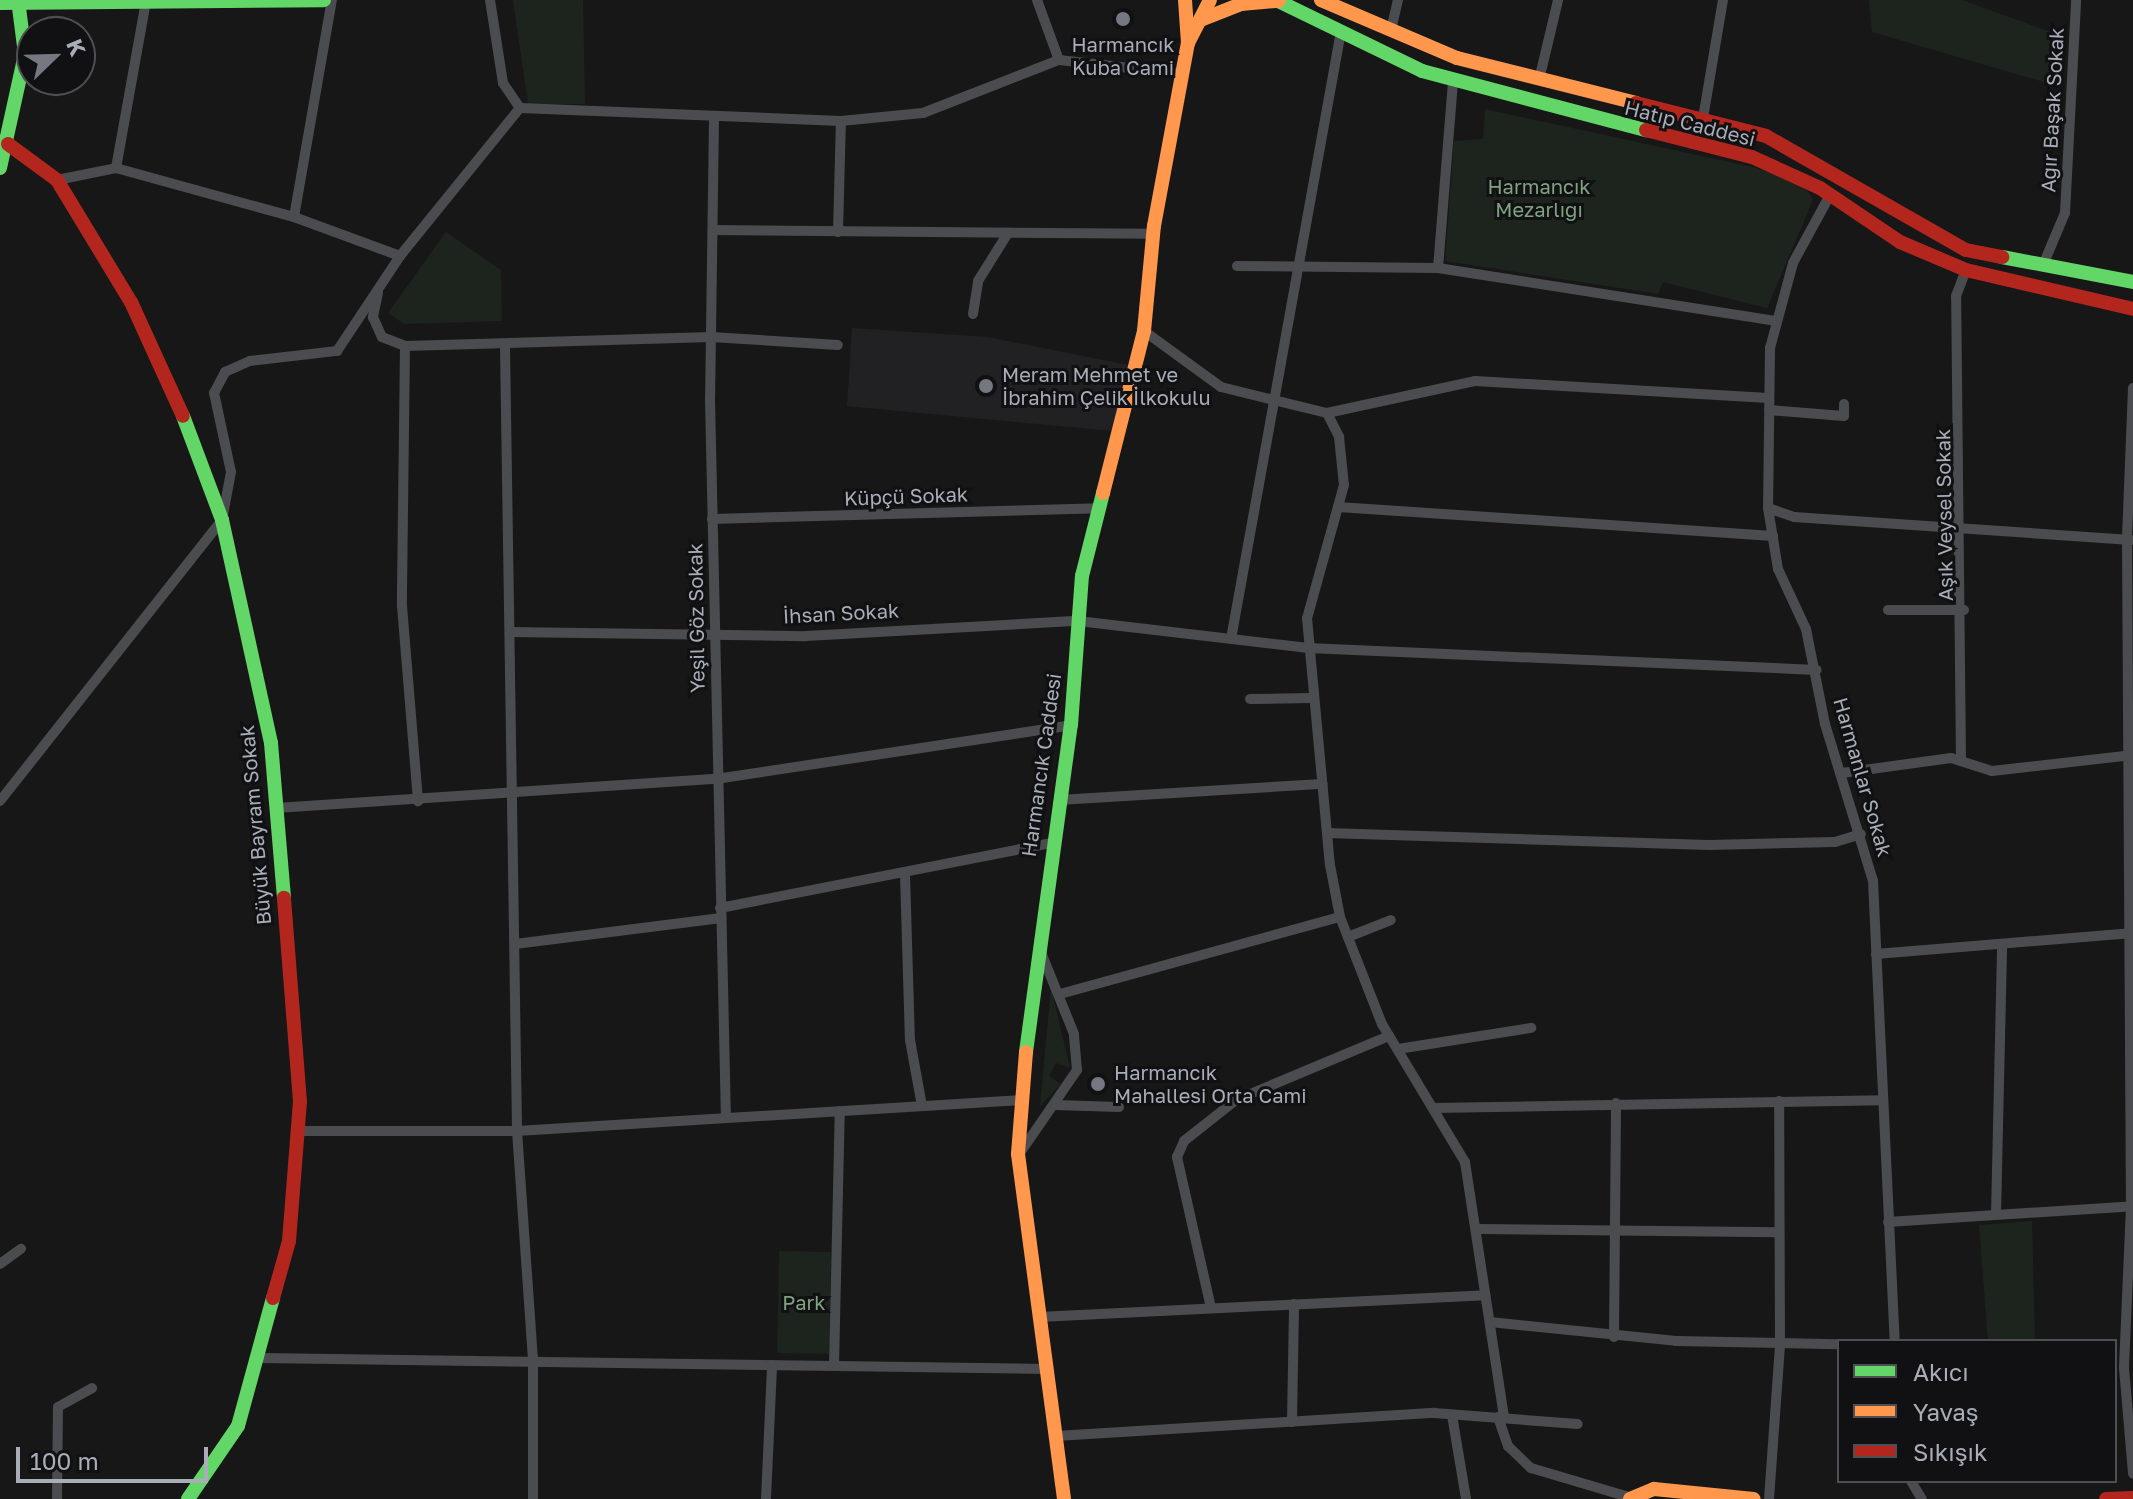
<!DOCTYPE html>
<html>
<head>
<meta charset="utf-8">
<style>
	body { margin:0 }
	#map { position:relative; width:2133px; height:1499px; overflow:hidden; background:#171717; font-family:"Golos Text",sans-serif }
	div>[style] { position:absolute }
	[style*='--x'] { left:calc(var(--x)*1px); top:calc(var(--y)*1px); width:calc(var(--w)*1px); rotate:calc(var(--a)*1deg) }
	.built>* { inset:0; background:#212123 }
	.green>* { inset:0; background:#1d241e; transform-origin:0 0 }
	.street>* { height:10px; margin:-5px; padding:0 5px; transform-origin:5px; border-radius:5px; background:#4b4c50 }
	.fast>* { height:14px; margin:-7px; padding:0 7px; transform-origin:7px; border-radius:7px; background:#63d668 }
	.slow>* { height:14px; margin:-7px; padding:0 7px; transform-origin:7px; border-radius:7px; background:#ff974d }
	.jam>* { height:14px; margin:-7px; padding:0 7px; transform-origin:7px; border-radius:7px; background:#b3261e }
	.dots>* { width:22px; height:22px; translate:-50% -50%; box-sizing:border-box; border:4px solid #111113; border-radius:50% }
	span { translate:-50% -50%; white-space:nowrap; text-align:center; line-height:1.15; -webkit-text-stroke:6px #111113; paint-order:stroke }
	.poi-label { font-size:20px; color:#a8adb8 }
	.left { translate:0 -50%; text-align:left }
	.street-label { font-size:20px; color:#a8adb8 }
	.park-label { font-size:20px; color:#7fa381 }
	.legend { position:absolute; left:1837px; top:1339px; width:280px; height:144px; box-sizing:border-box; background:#111113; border:2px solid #4d4f55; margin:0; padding:10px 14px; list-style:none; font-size:24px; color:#a8adb8 }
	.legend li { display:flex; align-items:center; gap:16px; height:40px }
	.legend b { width:40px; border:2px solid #4d4f55 }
	.north { position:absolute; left:16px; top:16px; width:80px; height:80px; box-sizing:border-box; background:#111113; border:2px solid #4d4f55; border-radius:50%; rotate:67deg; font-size:22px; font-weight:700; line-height:32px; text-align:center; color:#a8adb8 }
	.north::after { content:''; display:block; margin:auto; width:28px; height:36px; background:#757880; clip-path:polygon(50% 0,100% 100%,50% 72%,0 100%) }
	.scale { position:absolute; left:16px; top:1447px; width:192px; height:36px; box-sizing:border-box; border:4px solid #a8adb8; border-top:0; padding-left:10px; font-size:24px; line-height:28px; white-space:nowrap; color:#a8adb8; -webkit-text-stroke:6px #111113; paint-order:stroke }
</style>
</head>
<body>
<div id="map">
	<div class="built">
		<div style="clip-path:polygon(852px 328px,988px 337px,1128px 365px,1112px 431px,847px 406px)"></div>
	</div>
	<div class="green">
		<div style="clip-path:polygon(513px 0,583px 0,585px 104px,528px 104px)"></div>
		<div style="clip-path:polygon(1869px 0,1962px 0,2062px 36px,2061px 87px,1872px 32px)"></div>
		<div style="clip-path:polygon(1485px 109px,1757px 168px,1805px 187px,1813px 200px,1767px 308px,1663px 282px,1658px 294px,1445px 261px,1454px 141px,1483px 139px)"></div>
		<div style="clip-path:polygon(446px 232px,501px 270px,502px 321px,404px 324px,388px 313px)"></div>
		<div style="clip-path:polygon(1051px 988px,1070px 1068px,1056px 1063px,1049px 1076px,1061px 1084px,1040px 1106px)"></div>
		<div style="clip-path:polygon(2032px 1221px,2035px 1341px,1988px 1341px,1979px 1225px)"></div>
		<div style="left:779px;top:1251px;width:52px;height:102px;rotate:1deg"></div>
	</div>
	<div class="street">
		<div style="--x:490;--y:0;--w:84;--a:81.1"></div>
		<div style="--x:503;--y:83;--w:30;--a:56"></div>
		<div style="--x:520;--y:108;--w:321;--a:2.3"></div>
		<div style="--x:841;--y:121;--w:82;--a:-5.6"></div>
		<div style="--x:923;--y:113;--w:146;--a:-21.3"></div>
		<div style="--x:1037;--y:0;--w:64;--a:69.9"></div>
		<div style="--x:1059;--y:60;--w:125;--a:6.4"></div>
		<div style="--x:1391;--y:30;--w:31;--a:-77"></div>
		<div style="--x:1539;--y:80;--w:82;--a:-76.6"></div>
		<div style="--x:714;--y:118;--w:281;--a:90.8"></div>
		<div style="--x:710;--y:399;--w:719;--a:88.73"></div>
		<div style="--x:1702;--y:124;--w:126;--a:-80.4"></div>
		<div style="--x:116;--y:168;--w:169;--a:-79.8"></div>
		<div style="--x:57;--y:180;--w:60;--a:-11.5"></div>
		<div style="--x:116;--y:168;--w:185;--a:15.4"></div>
		<div style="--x:294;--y:217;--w:113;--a:20.2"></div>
		<div style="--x:1830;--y:195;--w:77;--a:118.6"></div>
		<div style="--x:1793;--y:263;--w:88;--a:105.1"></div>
		<div style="--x:1770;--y:348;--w:160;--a:90.7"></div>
		<div style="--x:1768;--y:508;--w:62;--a:80.7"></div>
		<div style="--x:1778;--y:569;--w:66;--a:65"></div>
		<div style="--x:1806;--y:629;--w:97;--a:78.7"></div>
		<div style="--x:1825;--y:724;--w:164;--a:73"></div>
		<div style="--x:1873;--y:881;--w:461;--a:87.3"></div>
		<div style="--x:294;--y:217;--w:220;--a:-80.1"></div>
		<div style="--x:713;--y:230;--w:440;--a:0.5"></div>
		<div style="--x:838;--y:232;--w:111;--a:-88.5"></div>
		<div style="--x:2043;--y:265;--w:56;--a:-67.1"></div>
		<div style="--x:2065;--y:213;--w:213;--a:-87"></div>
		<div style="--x:1237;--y:266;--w:201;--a:0.6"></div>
		<div style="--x:1438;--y:268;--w:343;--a:8.9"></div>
		<div style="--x:1438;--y:268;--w:188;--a:-85.4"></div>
		<div style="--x:378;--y:293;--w:25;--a:102"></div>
		<div style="--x:373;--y:317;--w:22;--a:66"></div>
		<div style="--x:382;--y:337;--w:25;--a:21"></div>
		<div style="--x:405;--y:346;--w:306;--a:-1.7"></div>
		<div style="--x:711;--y:337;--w:127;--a:3.6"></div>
		<div style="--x:973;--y:314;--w:33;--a:-81"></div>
		<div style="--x:978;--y:281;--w:57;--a:-58"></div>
		<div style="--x:1144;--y:331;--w:95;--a:36"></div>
		<div style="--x:1221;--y:387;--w:109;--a:13.8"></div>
		<div style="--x:1327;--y:413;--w:151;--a:-12.2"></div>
		<div style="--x:1475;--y:381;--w:294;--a:3.3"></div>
		<div style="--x:405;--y:346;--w:260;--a:90.7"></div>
		<div style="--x:402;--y:606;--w:196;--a:85.3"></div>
		<div style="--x:505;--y:347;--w:784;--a:89.12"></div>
		<div style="--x:517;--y:1131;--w:227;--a:86"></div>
		<div style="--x:533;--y:1357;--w:142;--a:90"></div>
		<div style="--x:2133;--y:388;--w:152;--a:92.3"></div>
		<div style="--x:2127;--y:540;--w:666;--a:89.66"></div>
		<div style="--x:2131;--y:1206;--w:162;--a:92.5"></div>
		<div style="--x:2124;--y:1368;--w:106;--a:85.1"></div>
		<div style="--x:1769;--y:410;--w:75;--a:4.6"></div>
		<div style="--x:1844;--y:416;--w:12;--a:-90"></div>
		<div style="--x:1327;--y:413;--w:27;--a:63"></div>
		<div style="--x:1339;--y:437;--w:48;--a:84.1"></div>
		<div style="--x:1344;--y:485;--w:138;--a:105.5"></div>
		<div style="--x:1307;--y:618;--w:248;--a:84.7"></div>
		<div style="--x:1330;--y:865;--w:53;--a:79.1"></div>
		<div style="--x:1340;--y:917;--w:115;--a:68.6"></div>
		<div style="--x:1382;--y:1024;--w:161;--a:59"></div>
		<div style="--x:1465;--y:1162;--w:258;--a:81.3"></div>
		<div style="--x:1338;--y:507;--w:436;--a:3.8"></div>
		<div style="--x:1768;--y:508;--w:28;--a:19"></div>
		<div style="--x:1794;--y:517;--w:338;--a:3.9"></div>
		<div style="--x:712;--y:519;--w:388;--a:-1.6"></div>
		<div style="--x:1888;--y:610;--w:76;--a:0"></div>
		<div style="--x:510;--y:632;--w:296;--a:0.8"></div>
		<div style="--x:806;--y:636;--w:272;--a:-3.2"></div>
		<div style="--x:1078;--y:621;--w:232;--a:6.7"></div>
		<div style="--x:1308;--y:648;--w:509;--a:2.47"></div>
		<div style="--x:1231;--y:639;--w:618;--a:-79.74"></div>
		<div style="--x:1250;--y:699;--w:61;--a:-0.9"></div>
		<div style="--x:1961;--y:761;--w:465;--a:-90.6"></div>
		<div style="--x:1956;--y:296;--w:28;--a:-69"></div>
		<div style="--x:1842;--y:773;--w:110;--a:-7.8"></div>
		<div style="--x:1951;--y:758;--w:43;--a:17.6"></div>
		<div style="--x:1992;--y:771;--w:142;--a:-6.5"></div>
		<div style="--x:1059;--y:800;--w:264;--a:-3.5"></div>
		<div style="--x:0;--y:801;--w:358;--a:-51.7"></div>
		<div style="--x:222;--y:520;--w:49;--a:-79.4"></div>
		<div style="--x:231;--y:472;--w:81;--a:-102.1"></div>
		<div style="--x:214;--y:393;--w:24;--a:-62"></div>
		<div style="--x:225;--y:372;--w:27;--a:-24"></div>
		<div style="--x:250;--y:361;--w:88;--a:-6.6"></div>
		<div style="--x:337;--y:351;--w:114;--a:-56.4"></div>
		<div style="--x:400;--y:256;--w:191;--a:-51"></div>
		<div style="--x:276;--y:808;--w:441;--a:-3.8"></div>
		<div style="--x:716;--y:779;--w:359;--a:-8.6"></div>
		<div style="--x:1327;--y:833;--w:382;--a:1.8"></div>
		<div style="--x:1709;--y:845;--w:126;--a:-1.4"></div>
		<div style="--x:1835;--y:842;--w:27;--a:-17"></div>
		<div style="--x:905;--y:874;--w:166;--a:88.3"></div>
		<div style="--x:910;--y:1040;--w:67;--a:79.7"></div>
		<div style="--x:720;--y:908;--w:337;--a:-11.1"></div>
		<div style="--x:1348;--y:937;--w:46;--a:-21.6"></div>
		<div style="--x:515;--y:944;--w:208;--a:-7.2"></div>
		<div style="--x:1876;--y:954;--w:258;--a:-4.7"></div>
		<div style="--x:1060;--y:994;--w:290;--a:-15.4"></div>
		<div style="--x:1398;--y:1049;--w:135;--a:-9"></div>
		<div style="--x:1055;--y:1105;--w:64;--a:1.8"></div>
		<div style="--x:1433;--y:1108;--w:450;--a:-1"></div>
		<div style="--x:298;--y:1131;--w:219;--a:0"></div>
		<div style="--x:517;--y:1131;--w:507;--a:-3.51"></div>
		<div style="--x:1020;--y:1153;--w:101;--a:-55.5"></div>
		<div style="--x:1077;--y:1070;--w:36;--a:-95"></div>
		<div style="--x:1074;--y:1034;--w:91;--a:-112"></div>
		<div style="--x:1996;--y:1215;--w:271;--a:-88.7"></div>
		<div style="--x:1888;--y:1222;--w:246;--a:-3.7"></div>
		<div style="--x:1478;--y:1229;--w:300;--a:0.6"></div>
		<div style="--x:0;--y:1264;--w:26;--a:-36"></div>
		<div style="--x:1211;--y:1308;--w:155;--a:-102.7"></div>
		<div style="--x:1177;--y:1157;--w:17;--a:-66"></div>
		<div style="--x:1184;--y:1141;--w:66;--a:-38.3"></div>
		<div style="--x:1236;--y:1100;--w:166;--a:-22.7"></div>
		<div style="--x:1039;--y:1317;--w:447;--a:-2.8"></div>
		<div style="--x:1490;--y:1322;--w:187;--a:5.8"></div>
		<div style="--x:1676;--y:1341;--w:163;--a:1.1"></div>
		<div style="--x:1614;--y:1337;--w:234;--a:-89.5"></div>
		<div style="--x:260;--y:1358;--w:786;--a:0.8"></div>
		<div style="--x:834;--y:1366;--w:255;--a:-88.7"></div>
		<div style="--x:1452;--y:1415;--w:85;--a:80.5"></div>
		<div style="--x:1498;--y:1417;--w:31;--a:71"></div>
		<div style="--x:1508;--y:1446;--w:32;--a:44"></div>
		<div style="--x:1531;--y:1468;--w:105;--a:16.5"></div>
		<div style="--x:1292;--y:1422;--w:118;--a:-89"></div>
		<div style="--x:1056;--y:1436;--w:379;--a:-3.5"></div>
		<div style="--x:1434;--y:1413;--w:144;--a:4.4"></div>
		<div style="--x:1911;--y:1481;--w:21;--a:59"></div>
		<div style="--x:57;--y:1499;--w:92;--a:-89.4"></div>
		<div style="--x:58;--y:1407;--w:39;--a:-29"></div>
		<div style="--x:766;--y:1499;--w:134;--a:-87.4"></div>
		<div style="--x:1769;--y:1499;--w:153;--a:-85.9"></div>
		<div style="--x:1780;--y:1346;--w:245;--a:-90.2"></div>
	</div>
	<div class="fast">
		<div style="--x:1276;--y:0;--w:162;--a:25.9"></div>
		<div style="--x:1422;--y:71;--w:232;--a:14.8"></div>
		<div style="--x:0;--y:3;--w:324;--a:-0.5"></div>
		<div style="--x:0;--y:168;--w:117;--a:-77.6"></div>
		<div style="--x:25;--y:54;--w:54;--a:-97.4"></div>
		<div style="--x:2002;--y:257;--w:133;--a:10.8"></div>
		<div style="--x:183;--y:416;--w:111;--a:69.4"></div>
		<div style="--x:222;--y:520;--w:228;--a:77.6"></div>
		<div style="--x:271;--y:743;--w:156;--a:85.2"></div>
		<div style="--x:1026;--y:1052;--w:330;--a:-82.2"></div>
		<div style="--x:1071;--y:725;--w:149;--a:-85.8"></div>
		<div style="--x:1082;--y:576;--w:86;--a:-75.8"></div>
		<div style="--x:188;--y:1499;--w:88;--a:-55.6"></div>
		<div style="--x:238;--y:1426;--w:133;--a:-74.7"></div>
	</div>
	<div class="slow">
		<div style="--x:1321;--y:0;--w:148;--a:23.1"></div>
		<div style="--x:1457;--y:58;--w:185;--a:14.1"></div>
		<div style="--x:1203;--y:19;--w:41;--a:-21.5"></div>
		<div style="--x:1241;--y:4;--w:38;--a:-5"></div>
		<div style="--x:1188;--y:43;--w:48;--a:-62.9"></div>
		<div style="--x:1103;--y:493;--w:167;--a:-75.8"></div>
		<div style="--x:1144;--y:331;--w:105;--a:-84.6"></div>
		<div style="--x:1154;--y:226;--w:186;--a:-79.5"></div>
		<div style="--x:1188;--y:43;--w:43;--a:-94"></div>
		<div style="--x:1026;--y:1052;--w:102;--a:94.5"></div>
		<div style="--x:1018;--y:1154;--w:348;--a:82.4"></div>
		<div style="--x:1630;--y:1499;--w:26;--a:-23"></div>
		<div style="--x:1654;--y:1489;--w:100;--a:5.7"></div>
	</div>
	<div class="jam">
		<div style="--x:1636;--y:103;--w:134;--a:14.2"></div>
		<div style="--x:1766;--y:136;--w:230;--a:29.7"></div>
		<div style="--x:1966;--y:250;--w:37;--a:11"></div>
		<div style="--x:1646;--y:130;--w:109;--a:14.3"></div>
		<div style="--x:1752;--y:157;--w:75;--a:24.5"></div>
		<div style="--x:1820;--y:188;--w:97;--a:34"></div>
		<div style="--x:1900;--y:242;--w:72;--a:23"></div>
		<div style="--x:1966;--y:270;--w:171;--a:13.1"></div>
		<div style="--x:8;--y:144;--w:61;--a:36.3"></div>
		<div style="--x:57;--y:180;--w:143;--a:58.8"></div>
		<div style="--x:131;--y:302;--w:125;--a:65.5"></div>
		<div style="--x:273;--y:1298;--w:59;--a:-74.3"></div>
		<div style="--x:289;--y:1241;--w:139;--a:-85.5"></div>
		<div style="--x:300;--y:1102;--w:205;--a:-94.5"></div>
		<div style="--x:2106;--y:1499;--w:27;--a:-2"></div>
	</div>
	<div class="dots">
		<div style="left:1123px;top:19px;background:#757880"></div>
		<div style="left:986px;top:386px;background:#757880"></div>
		<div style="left:1098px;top:1084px;background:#757880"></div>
	</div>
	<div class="poi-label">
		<span style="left:1123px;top:56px">Harmancık<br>Kuba Cami</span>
		<span class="left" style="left:1002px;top:386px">Meram Mehmet ve<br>İbrahim Çelik İlkokulu</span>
		<span class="left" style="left:1114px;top:1084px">Harmancık<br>Mahallesi Orta Cami</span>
	</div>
	<div class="street-label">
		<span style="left:2052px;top:110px;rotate:-87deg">Ağır Başak Sokak</span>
		<span style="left:1690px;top:123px;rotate:14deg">Hatıp Caddesi</span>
		<span style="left:906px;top:496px;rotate:-2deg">Küpçü Sokak</span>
		<span style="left:1944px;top:515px;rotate:-91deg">Aşık Veysel Sokak</span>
		<span style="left:841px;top:613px;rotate:-3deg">İhsan Sokak</span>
		<span style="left:696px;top:618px;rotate:-91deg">Yeşil Göz Sokak</span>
		<span style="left:1041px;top:765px;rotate:-82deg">Harmancık Caddesi</span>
		<span style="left:1863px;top:777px;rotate:74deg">Harmanlar Sokak</span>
		<span style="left:255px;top:825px;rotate:-95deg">Büyük Bayram Sokak</span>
	</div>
	<div class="park-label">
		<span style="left:1539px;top:198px">Harmancık<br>Mezarlığı</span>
		<span style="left:804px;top:1302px">Park</span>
	</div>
	<ul class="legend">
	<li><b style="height:10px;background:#63d668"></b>Akıcı</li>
	<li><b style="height:10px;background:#ff974d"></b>Yavaş</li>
	<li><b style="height:10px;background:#b3261e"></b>Sıkışık</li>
	</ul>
	<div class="north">K</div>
	<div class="scale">100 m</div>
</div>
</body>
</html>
